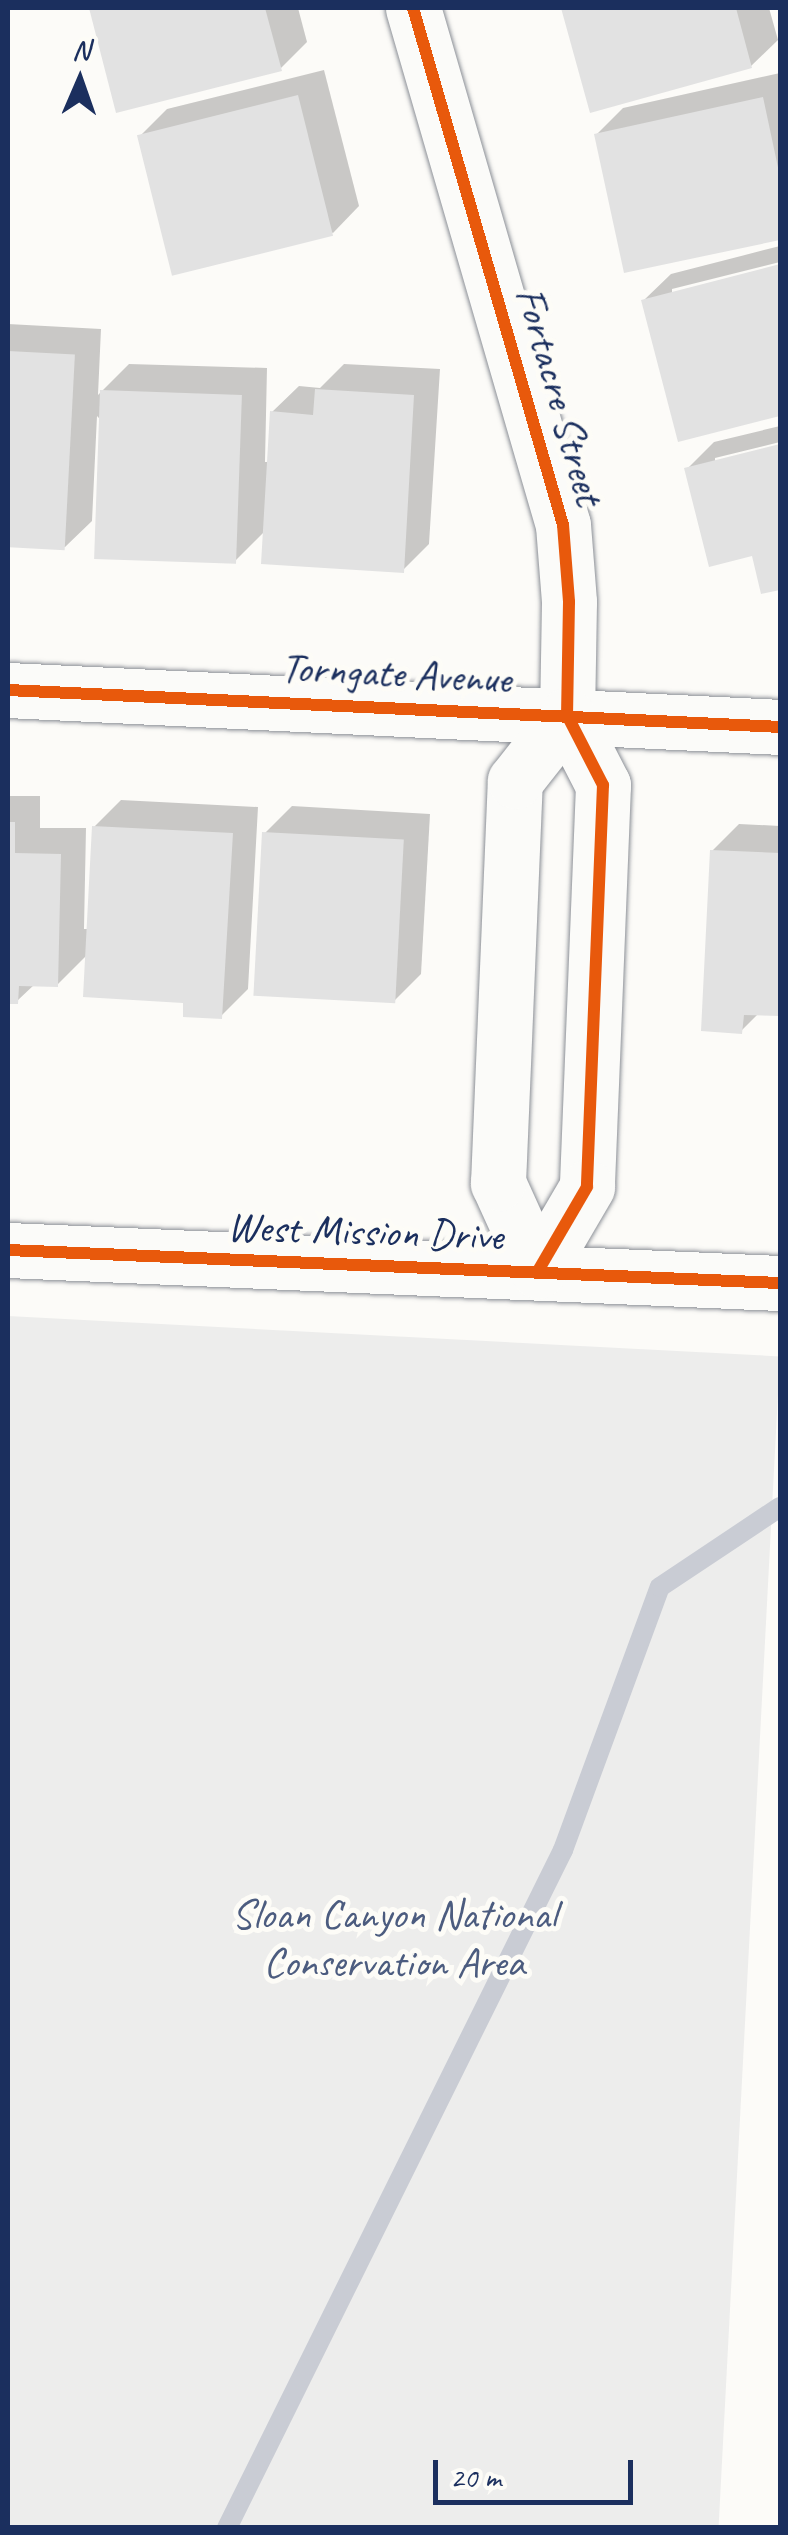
<!DOCTYPE html>
<html>
<head>
<meta charset="utf-8">
<style>
	body { margin:0 }
	#map { position:relative; width:788px; height:2535px; overflow:hidden; background:#fcfbf8; font-family:Caveat,sans-serif }
	div>[style] { position:absolute }
	[style*='--x'] { left:calc(var(--x)*1px); top:calc(var(--y)*1px); width:calc(var(--w)*1px); rotate:calc(var(--a)*1deg) }
	.green>* { inset:0; background:#ededec; transform-origin:0 0 }
	.shadow>* { inset:0; background:#0003 }
	.stream>* { height:20px; margin:-10px; padding:0 10px; transform-origin:10px; border-radius:10px; background:#c9ccd4 }
	.building>* { inset:0; background:#e2e2e2; transform-origin:0 0 }
	.roads { filter:drop-shadow(0 0 2px #8c9097) drop-shadow(0 0 2px #8c9097) }
	.minor>* { height:55px; margin:-27.5px; padding:0 27.5px; transform-origin:27.5px; border-radius:27.5px; background:#fbfbf9 }
	.cycleway>* { height:12px; margin:-6px; padding:0 6px; transform-origin:6px; border-radius:6px; background:#e8590c }
	span { translate:-50% -50%; white-space:nowrap; text-align:center; line-height:1.15; -webkit-text-stroke:10px #fdfcf7; paint-order:stroke }
	.street-label { font-size:42px; color:#1b2f5e }
	.park-label { font-size:42px; color:#4c5c7f }
	.frame { position:absolute; inset:0; border:10px solid #1b2f5e; pointer-events:none }
	.north { position:absolute; left:30px; top:30px; width:100px; height:100px; -webkit-text-stroke:8px #fdfcf7; paint-order:stroke; rotate:2deg; font-size:28px; font-weight:700; line-height:40px; text-align:center; color:#1b2f5e }
	.north::after { content:''; display:block; margin:auto; width:35px; height:45px; background:#1b2f5e; clip-path:polygon(50% 0,100% 100%,50% 72%,0 100%) }
	.scale { position:absolute; left:433px; top:2460px; width:200px; height:45px; box-sizing:border-box; border:5px solid #1b2f5e; border-top:0; padding-left:12px; font-size:30px; line-height:35px; white-space:nowrap; color:#1b2f5e; -webkit-text-stroke:8px #fdfcf7; paint-order:stroke }
</style>
</head>
<body>
<div id="map">
	<div class="green">
		<div style="left:8px;top:1316px;width:773px;height:1211px;rotate:3deg"></div>
	</div>
	<div class="shadow">
		<div style="clip-path:polygon(92px 8px,298px 8px,307px 42px,280px 69px,118px 110px)"></div>
		<div style="clip-path:polygon(563px 8px,769px 8px,778px 40px,751px 66px,592px 110px)"></div>
		<div style="clip-path:polygon(324px 70px,359px 206px,333px 233px,140px 136px,167px 109px)"></div>
		<div style="clip-path:polygon(780px 73px,780px 237px,626px 270px,596px 135px,623px 108px)"></div>
		<div style="clip-path:polygon(780px 246px,780px 262px,672px 289px,672px 294px,780px 267px,780px 413px,680px 439px,644px 300px,671px 274px)"></div>
		<div style="clip-path:polygon(8px 324px,101px 329px,98px 395px,129px 364px,267px 368px,265px 462px,269px 462px,272px 412px,299px 386px,320px 388px,344px 364px,440px 369px,429px 544px,403px 570px,265px 531px,236px 560px,97px 416px,92px 521px,65px 547px,8px 545px)"></div>
		<div style="clip-path:polygon(780px 426px,780px 442px,715px 458px,715px 463px,780px 447px,780px 587px,763px 591px,753px 553px,687px 469px,714px 442px)"></div>
		<div style="clip-path:polygon(8px 796px,40px 796px,40px 828px,86px 828px,84px 929px,89px 929px,94px 827px,121px 800px,258px 807px,248px 989px,221px 1016px,88px 954px,57px 985px,35px 984px,17px 1001px,8px 1001px)"></div>
		<div style="clip-path:polygon(292px 806px,430px 814px,421px 974px,394px 1001px,265px 833px)"></div>
		<div style="clip-path:polygon(739px 824px,780px 826px,780px 1014px,759px 1013px,741px 1031px,712px 851px)"></div>
	</div>
	<div class="stream">
		<div style="--x:227;--y:2528;--w:757;--a:-63.64"></div>
		<div style="--x:563;--y:1850;--w:280;--a:-69.8"></div>
		<div style="--x:660;--y:1587;--w:144;--a:-33.7"></div>
	</div>
	<div class="building">
		<div style="clip-path:polygon(89px 8px,265px 8px,282px 71px,116px 113px)"></div>
		<div style="clip-path:polygon(561px 8px,736px 8px,752px 68px,590px 113px)"></div>
		<div style="left:298px;top:95px;width:145px;height:166px;rotate:76deg"></div>
		<div style="clip-path:polygon(763px 97px,780px 177px,780px 240px,624px 273px,594px 134px)"></div>
		<div style="clip-path:polygon(780px 264px,780px 416px,678px 442px,641px 300px)"></div>
		<div style="left:8px;top:351px;width:67px;height:196px;rotate:3deg"></div>
		<div style="clip-path:polygon(315px 389px,414px 395px,404px 573px,261px 564px,270px 411px,313px 415px)"></div>
		<div style="left:100px;top:390px;width:142px;height:169px;rotate:2deg"></div>
		<div style="clip-path:polygon(780px 444px,780px 590px,761px 594px,752px 556px,709px 567px,684px 468px)"></div>
		<div style="clip-path:polygon(8px 822px,15px 822px,15px 853px,61px 854px,58px 987px,19px 986px,18px 1004px,8px 1004px)"></div>
		<div style="clip-path:polygon(92px 826px,233px 833px,222px 1019px,183px 1017px,183px 1003px,83px 997px)"></div>
		<div style="left:262px;top:832px;width:142px;height:164px;rotate:3deg"></div>
		<div style="clip-path:polygon(710px 850px,780px 853px,780px 1016px,744px 1015px,742px 1034px,701px 1031px)"></div>
	</div>
	<div class="roads">
		<div class="minor">
			<div style="--x:413;--y:8;--w:538;--a:73.82"></div>
			<div style="--x:563;--y:525;--w:77;--a:85.5"></div>
			<div style="--x:569;--y:602;--w:113;--a:91"></div>
			<div style="--x:567;--y:715;--w:79;--a:62.8"></div>
			<div style="--x:603;--y:785;--w:402;--a:92.3"></div>
			<div style="--x:587;--y:1187;--w:97;--a:120.3"></div>
			<div style="--x:8;--y:690;--w:773;--a:2.74"></div>
			<div style="--x:8;--y:1250;--w:773;--a:2.45"></div>
			<div style="--x:538;--y:1271;--w:97;--a:-114.4"></div>
			<div style="--x:498;--y:1183;--w:402;--a:-87.6"></div>
			<div style="--x:515;--y:781;--w:84;--a:-51.8"></div>
		</div>
	</div>
	<div class="cycleway">
		<div style="--x:413;--y:8;--w:538;--a:73.82"></div>
		<div style="--x:563;--y:525;--w:77;--a:85.5"></div>
		<div style="--x:569;--y:602;--w:113;--a:91"></div>
		<div style="--x:567;--y:715;--w:79;--a:62.8"></div>
		<div style="--x:603;--y:785;--w:402;--a:92.3"></div>
		<div style="--x:587;--y:1187;--w:97;--a:120.3"></div>
		<div style="--x:8;--y:690;--w:773;--a:2.74"></div>
		<div style="--x:8;--y:1250;--w:773;--a:2.45"></div>
	</div>
	<div class="street-label">
		<span style="left:559px;top:396px;rotate:74deg">Fortacre Street</span>
		<span style="left:396px;top:674px;rotate:3deg">Torngate Avenue</span>
		<span style="left:365px;top:1232px;rotate:2deg">West Mission Drive</span>
	</div>
	<div class="park-label">
		<span style="left:394px;top:1939px">Sloan Canyon National<br>Conservation Area</span>
	</div>
	<div class="frame"></div>
	<div class="north">N</div>
	<div class="scale">20 m</div>
</div>
</body>
</html>
